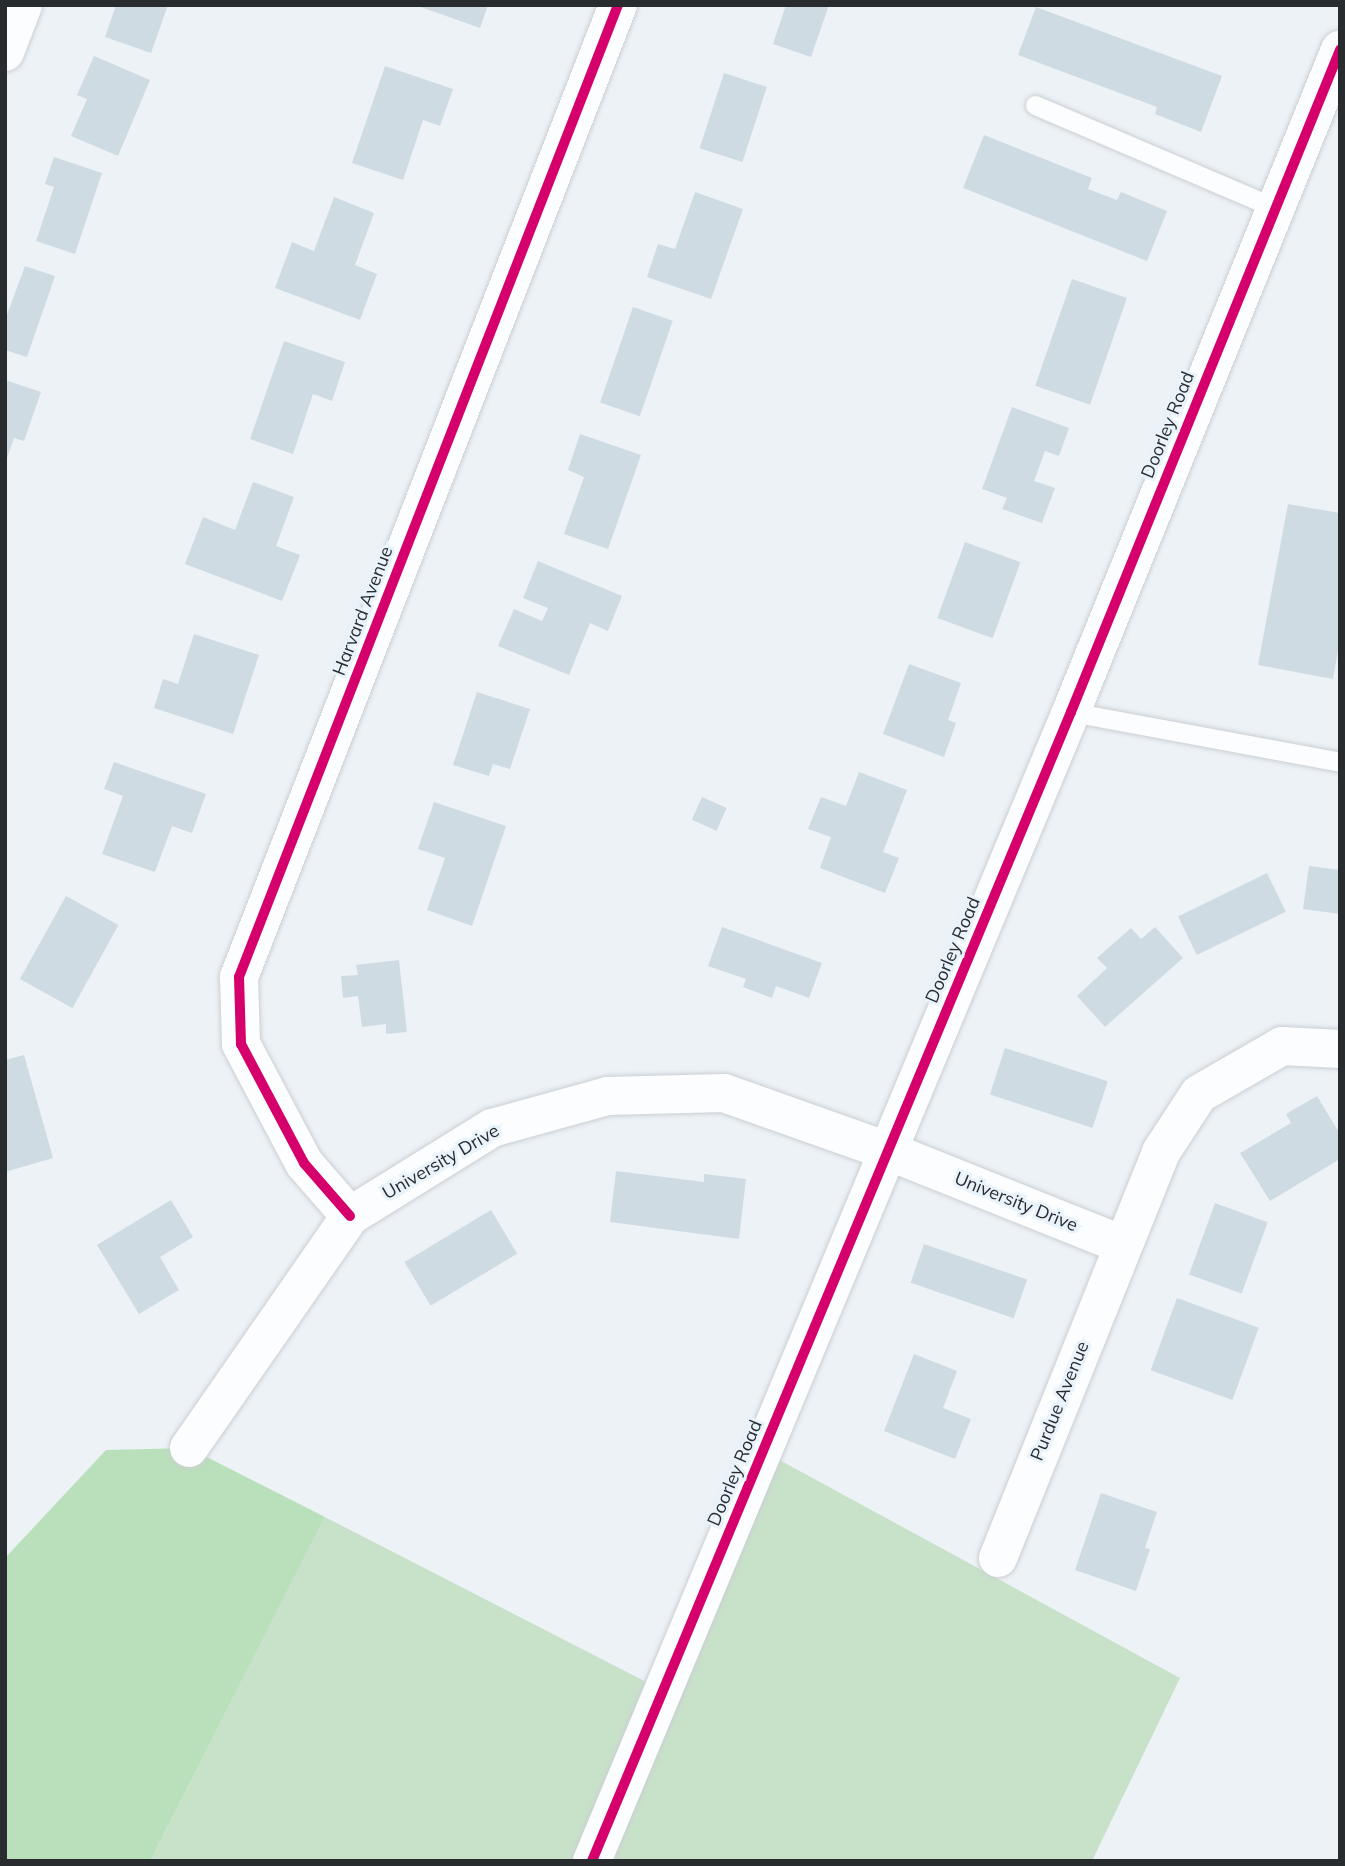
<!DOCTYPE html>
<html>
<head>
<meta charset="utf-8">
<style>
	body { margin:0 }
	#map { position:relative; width:1345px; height:1866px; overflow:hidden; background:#edf2f7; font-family:Mulish,sans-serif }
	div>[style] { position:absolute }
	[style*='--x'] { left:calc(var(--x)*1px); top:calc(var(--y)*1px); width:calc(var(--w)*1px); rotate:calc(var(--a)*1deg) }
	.green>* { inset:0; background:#c8e2ca }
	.forest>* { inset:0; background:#badfbb }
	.building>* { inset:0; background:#cfdbe3; transform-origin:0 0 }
	.roads { filter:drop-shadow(0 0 2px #cbcfd2) drop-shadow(0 0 2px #cbcfd2) }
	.service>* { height:19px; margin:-9.5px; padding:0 9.5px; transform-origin:9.5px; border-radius:9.5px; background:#fcfdfe }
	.minor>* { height:38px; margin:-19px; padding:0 19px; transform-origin:19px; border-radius:19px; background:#fcfdfe }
	.cycleway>* { height:10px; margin:-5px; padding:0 5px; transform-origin:5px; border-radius:5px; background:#d6006c }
	span { translate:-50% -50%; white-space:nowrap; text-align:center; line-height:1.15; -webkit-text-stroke:6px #e9f3fb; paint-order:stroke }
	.street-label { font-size:18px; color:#292c2f }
	.frame { position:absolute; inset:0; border:7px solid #292c2f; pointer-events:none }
</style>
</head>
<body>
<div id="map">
	<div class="green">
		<div style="clip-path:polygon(763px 1451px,1180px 1678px,1092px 1861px,150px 1861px,325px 1517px,662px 1690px)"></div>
	</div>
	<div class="forest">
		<div style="clip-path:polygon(189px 1448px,325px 1517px,150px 1861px,5px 1861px,5px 1558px,106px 1450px)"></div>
	</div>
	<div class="building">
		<div style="clip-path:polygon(116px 5px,168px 5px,151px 53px,105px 37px)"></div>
		<div style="clip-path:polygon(415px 5px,488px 5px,480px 28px)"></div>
		<div style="clip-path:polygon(786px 5px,829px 5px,811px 57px,773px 44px)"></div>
		<div style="clip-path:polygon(1036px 7px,1222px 76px,1201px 132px,1155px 114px,1157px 107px,1018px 55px)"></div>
		<div style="clip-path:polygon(94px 56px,150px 80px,118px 156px,71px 136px,87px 99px,77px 95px)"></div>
		<div style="clip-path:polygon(385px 66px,453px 89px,440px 126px,423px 120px,403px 180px,352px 163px)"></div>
		<div style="left:724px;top:73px;width:45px;height:79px;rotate:18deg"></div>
		<div style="clip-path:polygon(984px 135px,1092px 178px,1088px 189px,1117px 200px,1121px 192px,1167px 211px,1147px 261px,963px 188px)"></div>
		<div style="clip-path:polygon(54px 157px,102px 173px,75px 254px,36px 241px,54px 187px,45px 184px)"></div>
		<div style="clip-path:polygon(695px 192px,743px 209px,711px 299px,647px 277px,658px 244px,675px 249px)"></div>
		<div style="clip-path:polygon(334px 197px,374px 213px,355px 265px,377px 274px,360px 320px,275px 288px,292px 242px,314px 251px)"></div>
		<div style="clip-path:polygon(25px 266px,55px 276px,27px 357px,5px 350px,5px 320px)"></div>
		<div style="left:1072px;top:279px;width:58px;height:113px;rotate:19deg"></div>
		<div style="left:633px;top:307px;width:42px;height:101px;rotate:19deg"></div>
		<div style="clip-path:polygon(284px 341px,345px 362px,332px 401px,313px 394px,293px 454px,250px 439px)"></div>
		<div style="clip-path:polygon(5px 380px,41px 392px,24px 441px,14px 438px,6px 461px)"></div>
		<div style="clip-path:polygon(1012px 407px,1069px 428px,1059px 456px,1045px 451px,1034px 481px,1055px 488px,1042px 523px,1002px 509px,1007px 498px,982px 489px)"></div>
		<div style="clip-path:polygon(580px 434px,641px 455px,608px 549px,564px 534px,584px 477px,568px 470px)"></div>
		<div style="clip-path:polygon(253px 482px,294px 497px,276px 546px,300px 555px,282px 601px,185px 564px,203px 517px,235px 530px)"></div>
		<div style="clip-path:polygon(1288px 504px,1340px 513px,1340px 639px,1333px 679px,1258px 665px)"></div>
		<div style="left:965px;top:542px;width:59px;height:81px;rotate:20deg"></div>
		<div style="clip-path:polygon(538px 561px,622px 596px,608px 631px,590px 623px,569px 675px,498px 646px,514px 609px,542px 621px,548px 608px,523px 598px)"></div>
		<div style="clip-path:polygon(194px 634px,259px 655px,233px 734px,154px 708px,163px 679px,178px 684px)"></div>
		<div style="clip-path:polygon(909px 664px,961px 683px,948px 720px,956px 723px,944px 757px,883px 734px)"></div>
		<div style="clip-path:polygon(477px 692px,530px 709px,510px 769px,493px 764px,489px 776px,453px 765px)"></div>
		<div style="clip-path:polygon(114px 762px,206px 794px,192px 833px,172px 826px,155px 872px,102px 854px,123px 796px,104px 789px)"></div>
		<div style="clip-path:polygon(859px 772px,907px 790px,883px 852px,899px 858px,885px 893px,820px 868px,831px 837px,808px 829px,821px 797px,846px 806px)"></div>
		<div style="left:702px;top:797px;width:27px;height:25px;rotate:24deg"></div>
		<div style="clip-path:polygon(434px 802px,506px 826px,472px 926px,427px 910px,445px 858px,418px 849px)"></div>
		<div style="clip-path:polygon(1309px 866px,1340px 870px,1340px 914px,1303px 909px)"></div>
		<div style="left:1267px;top:873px;width:43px;height:99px;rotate:64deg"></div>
		<div style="left:66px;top:896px;width:60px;height:95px;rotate:29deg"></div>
		<div style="clip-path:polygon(722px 927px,822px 963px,809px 998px,776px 986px,772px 998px,743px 987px,746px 979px,708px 966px)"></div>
		<div style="clip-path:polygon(1155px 927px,1183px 958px,1105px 1027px,1077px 996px,1107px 968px,1097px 958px,1131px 928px,1141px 939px)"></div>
		<div style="clip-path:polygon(399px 960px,407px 1032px,386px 1034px,386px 1024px,362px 1027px,358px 996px,343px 998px,341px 976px,358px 975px,356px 965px)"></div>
		<div style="left:1005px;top:1048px;width:108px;height:49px;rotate:18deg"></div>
		<div style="clip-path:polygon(24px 1055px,53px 1158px,5px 1172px,5px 1060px)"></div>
		<div style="clip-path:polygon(1317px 1096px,1340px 1134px,1340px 1159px,1270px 1201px,1240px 1153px,1291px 1123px,1286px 1114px)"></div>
		<div style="clip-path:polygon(616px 1171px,704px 1182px,704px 1174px,746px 1179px,739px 1239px,610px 1222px)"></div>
		<div style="clip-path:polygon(171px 1200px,193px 1237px,160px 1257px,179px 1290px,139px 1314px,97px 1245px)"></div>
		<div style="left:1215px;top:1203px;width:56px;height:76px;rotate:20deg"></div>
		<div style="left:491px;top:1210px;width:51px;height:101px;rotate:59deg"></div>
		<div style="left:924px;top:1244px;width:109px;height:41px;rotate:19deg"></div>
		<div style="left:1177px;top:1298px;width:87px;height:77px;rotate:20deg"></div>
		<div style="clip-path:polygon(914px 1354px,957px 1371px,943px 1408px,971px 1419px,955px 1459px,884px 1431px)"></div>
		<div style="clip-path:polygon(1101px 1493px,1157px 1512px,1145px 1548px,1150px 1549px,1136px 1591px,1075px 1570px)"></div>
	</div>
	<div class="roads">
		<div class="service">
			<div style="--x:1035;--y:105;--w:261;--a:23.2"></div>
			<div style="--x:1071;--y:712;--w:274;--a:10.5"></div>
		</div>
		<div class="minor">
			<div style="--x:5;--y:52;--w:50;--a:-69"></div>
			<div style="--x:350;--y:1216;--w:70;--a:-131"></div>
			<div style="--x:304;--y:1163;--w:135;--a:-117.9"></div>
			<div style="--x:241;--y:1044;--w:67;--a:-91.7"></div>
			<div style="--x:239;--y:977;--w:1043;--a:-68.7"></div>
			<div style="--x:189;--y:1448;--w:282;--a:-55.2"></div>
			<div style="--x:350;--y:1216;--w:167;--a:-31.8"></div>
			<div style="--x:492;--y:1128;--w:119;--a:-15.5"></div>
			<div style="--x:607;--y:1096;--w:117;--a:-1.5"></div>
			<div style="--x:724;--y:1093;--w:174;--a:19.5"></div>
			<div style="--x:888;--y:1151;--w:253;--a:21.8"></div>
			<div style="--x:998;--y:1558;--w:437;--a:-68.1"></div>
			<div style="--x:1161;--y:1152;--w:69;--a:-56.8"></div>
			<div style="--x:1199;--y:1094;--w:96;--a:-30"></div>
			<div style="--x:1282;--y:1046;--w:58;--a:3"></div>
			<div style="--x:592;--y:1861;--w:1245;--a:-67.37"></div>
			<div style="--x:1071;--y:712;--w:715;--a:-67.89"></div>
		</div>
	</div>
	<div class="cycleway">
		<div style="--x:350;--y:1216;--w:70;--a:-131"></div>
		<div style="--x:304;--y:1163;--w:135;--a:-117.9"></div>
		<div style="--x:241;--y:1044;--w:67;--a:-91.7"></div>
		<div style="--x:239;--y:977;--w:1043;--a:-68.7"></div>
		<div style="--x:592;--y:1861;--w:1245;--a:-67.37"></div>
		<div style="--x:1071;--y:712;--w:715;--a:-67.89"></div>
	</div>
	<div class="street-label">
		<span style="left:1168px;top:425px;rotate:-68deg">Doorley Road</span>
		<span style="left:363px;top:611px;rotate:-69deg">Harvard Avenue</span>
		<span style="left:953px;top:950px;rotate:-67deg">Doorley Road</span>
		<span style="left:441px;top:1162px;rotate:-30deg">University Drive</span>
		<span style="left:1016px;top:1202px;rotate:22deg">University Drive</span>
		<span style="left:1060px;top:1401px;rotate:-68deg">Purdue Avenue</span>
		<span style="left:735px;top:1473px;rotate:-67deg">Doorley Road</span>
	</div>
	<div class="frame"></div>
</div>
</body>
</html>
